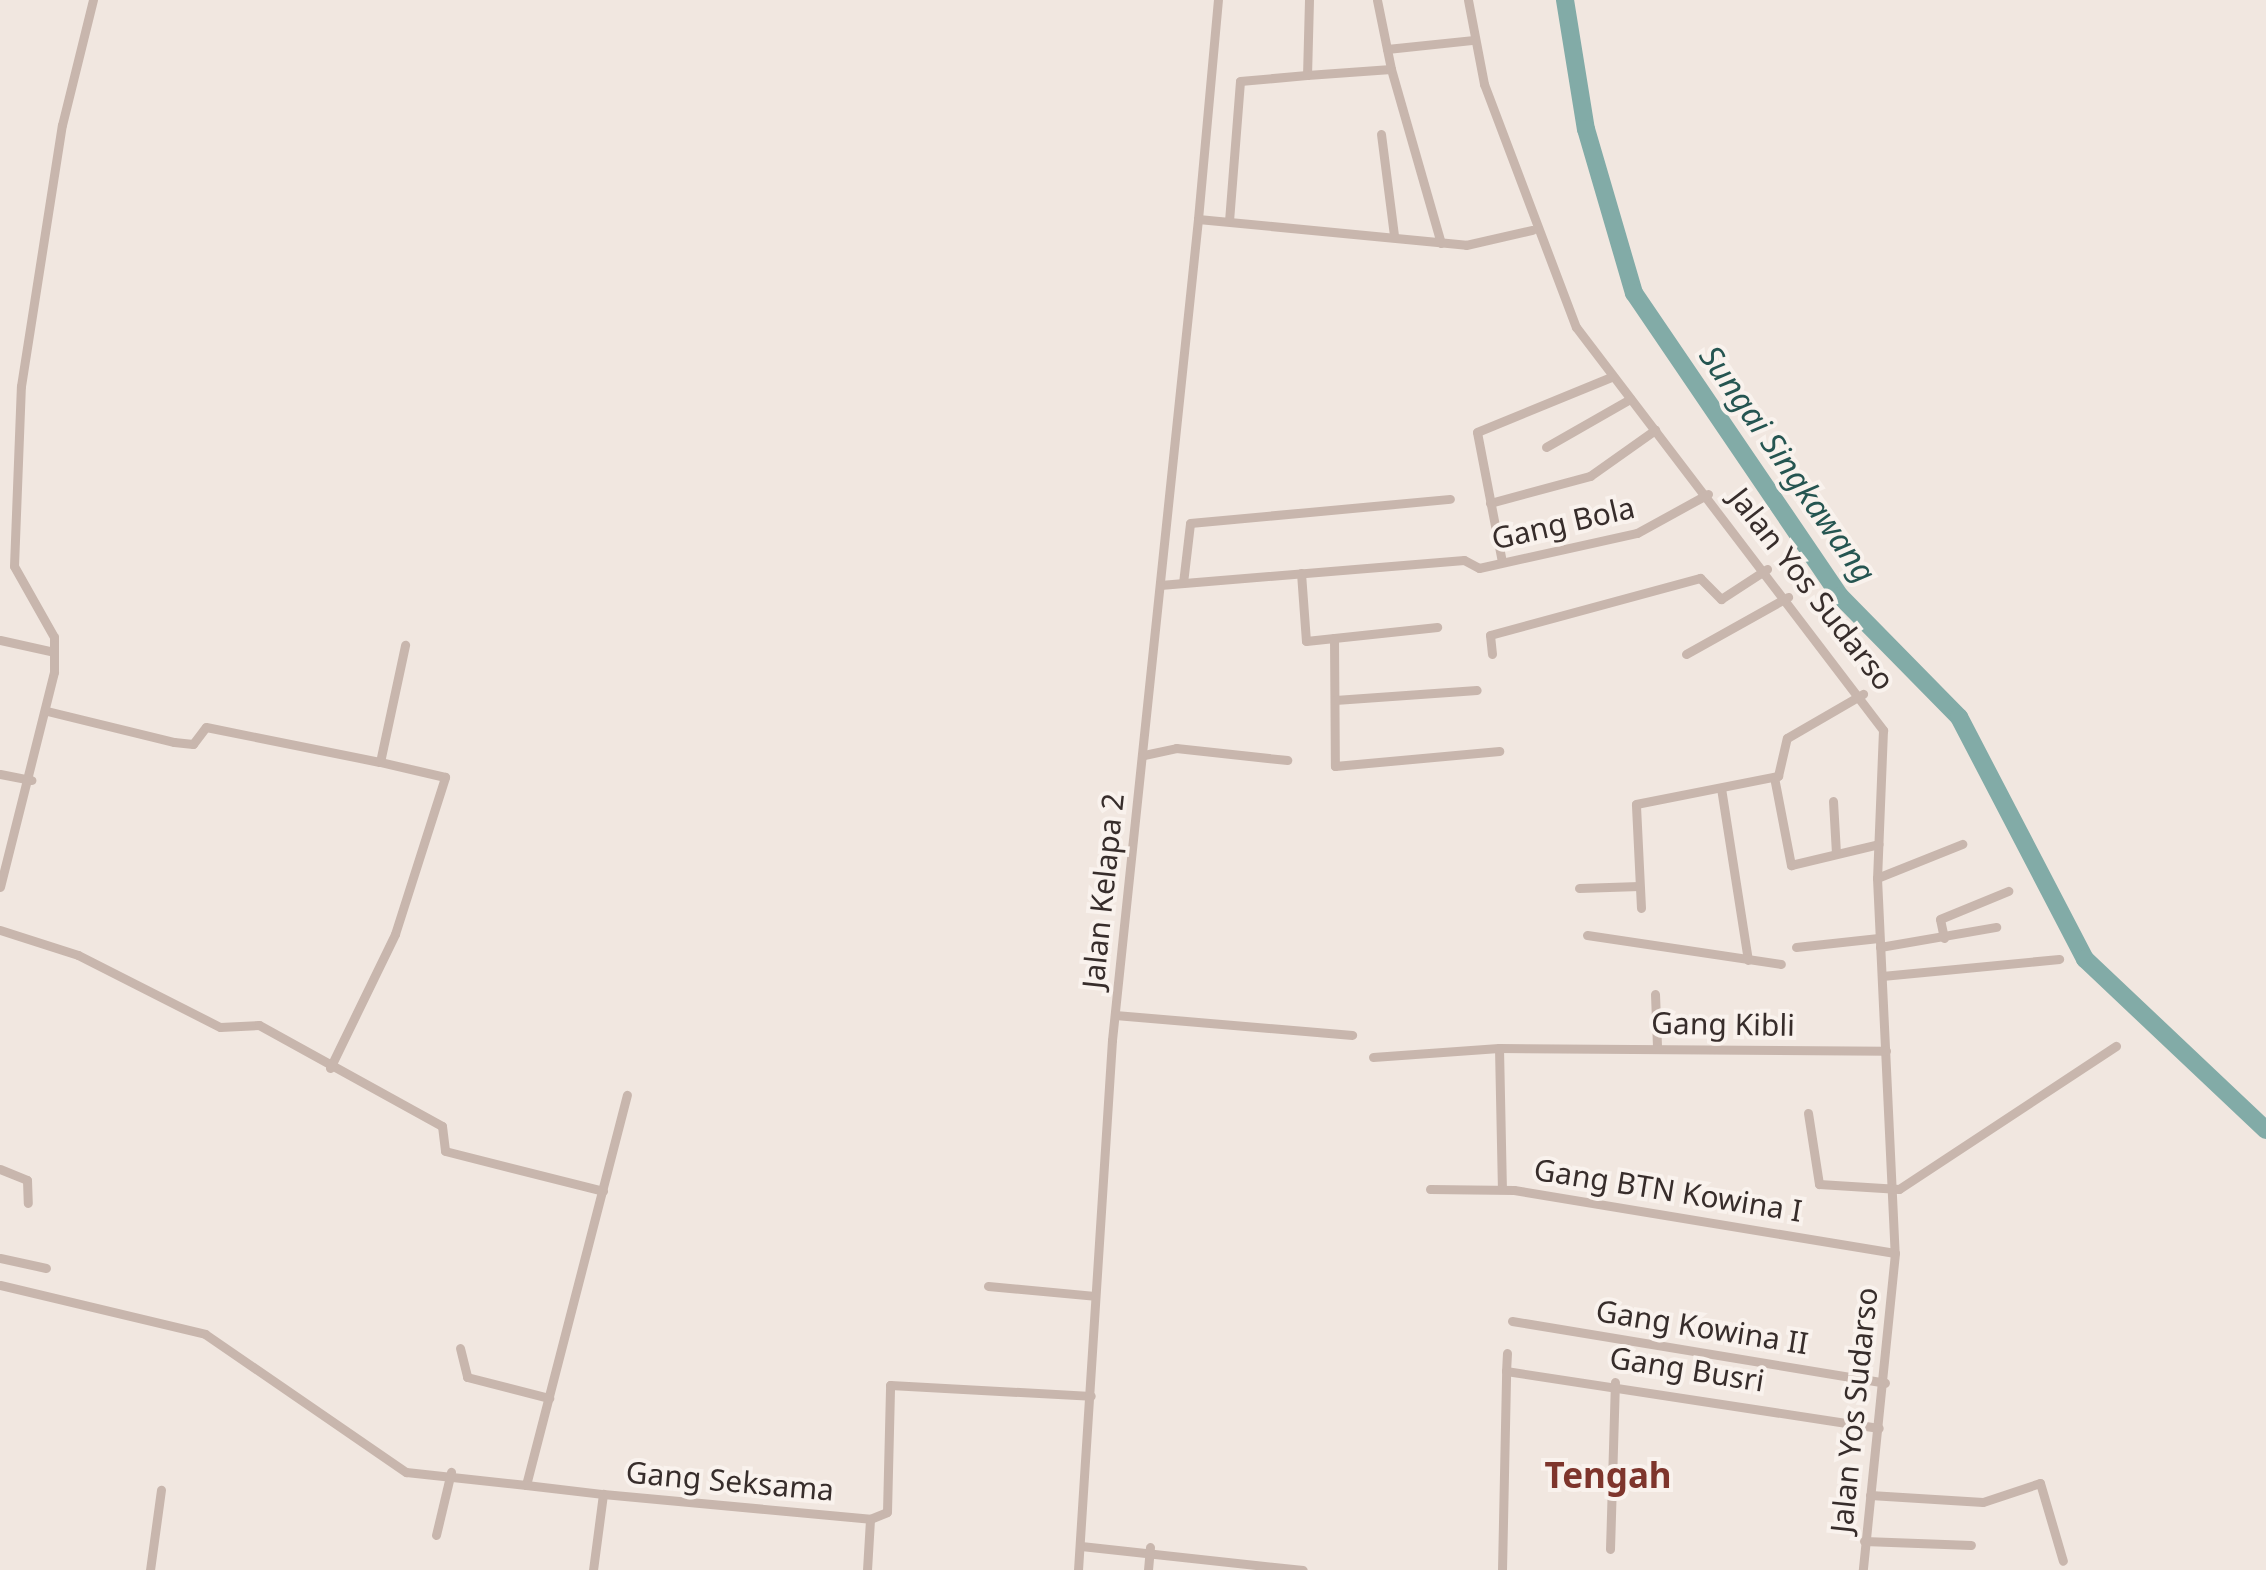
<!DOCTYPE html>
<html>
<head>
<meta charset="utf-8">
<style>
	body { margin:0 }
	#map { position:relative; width:2266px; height:1570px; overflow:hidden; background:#f1e7e0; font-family:"Noto Sans",sans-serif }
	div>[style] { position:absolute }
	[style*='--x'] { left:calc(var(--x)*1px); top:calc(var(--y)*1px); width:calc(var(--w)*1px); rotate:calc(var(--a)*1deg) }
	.river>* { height:18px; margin:-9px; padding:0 9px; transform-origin:9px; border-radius:9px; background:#82aba7 }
	.street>* { height:9px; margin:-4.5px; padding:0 4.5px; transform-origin:4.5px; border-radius:4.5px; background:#c8b6ad }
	span { translate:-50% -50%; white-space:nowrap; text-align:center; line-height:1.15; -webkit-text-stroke:8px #f9f2ed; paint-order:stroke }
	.street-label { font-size:30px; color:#372d2b }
	.water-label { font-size:32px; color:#255551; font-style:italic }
	.quarter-label { font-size:35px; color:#7e352c; font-weight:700 }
</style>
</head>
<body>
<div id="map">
	<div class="river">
		<div style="--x:1565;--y:0;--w:131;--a:80.8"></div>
		<div style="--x:1586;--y:129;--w:171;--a:73.7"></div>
		<div style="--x:1634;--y:293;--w:366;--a:55.8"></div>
		<div style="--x:1840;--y:596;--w:170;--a:45.5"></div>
		<div style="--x:1959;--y:717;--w:273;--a:62.5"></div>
		<div style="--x:2085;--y:959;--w:249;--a:43.4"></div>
	</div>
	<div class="street">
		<div style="--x:1309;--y:0;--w:75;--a:91.5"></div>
		<div style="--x:1307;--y:75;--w:84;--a:-4.1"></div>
		<div style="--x:1391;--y:69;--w:181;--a:74"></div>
		<div style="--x:1377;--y:0;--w:70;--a:78.5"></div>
		<div style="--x:1468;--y:0;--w:86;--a:79.2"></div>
		<div style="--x:1484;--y:84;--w:260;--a:69.3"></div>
		<div style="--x:1576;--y:327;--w:507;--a:52.7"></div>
		<div style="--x:1883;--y:730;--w:148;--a:92.3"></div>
		<div style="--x:1877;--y:878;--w:375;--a:87.3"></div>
		<div style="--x:1895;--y:1253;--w:319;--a:95.8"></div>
		<div style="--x:1387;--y:49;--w:85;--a:-6"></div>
		<div style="--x:1381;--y:134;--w:102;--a:82.7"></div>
		<div style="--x:1198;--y:219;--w:220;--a:-84.8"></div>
		<div style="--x:1229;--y:221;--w:140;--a:-85.5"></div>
		<div style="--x:1240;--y:81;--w:67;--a:-5.1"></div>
		<div style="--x:1546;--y:447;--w:97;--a:-29.7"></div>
		<div style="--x:1490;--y:503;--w:104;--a:-15.1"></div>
		<div style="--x:1590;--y:476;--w:80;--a:-35.3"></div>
		<div style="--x:1502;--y:562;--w:132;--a:-100.9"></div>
		<div style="--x:1477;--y:432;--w:145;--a:-22.3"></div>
		<div style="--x:1301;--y:573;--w:68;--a:85.8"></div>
		<div style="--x:1306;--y:641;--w:132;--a:-6.1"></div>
		<div style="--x:1183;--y:583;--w:60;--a:-83.3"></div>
		<div style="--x:1190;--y:523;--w:261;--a:-5.3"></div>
		<div style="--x:1160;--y:585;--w:305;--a:-4.7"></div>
		<div style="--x:1464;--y:560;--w:17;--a:28"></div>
		<div style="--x:1479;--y:568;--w:162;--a:-12.5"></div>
		<div style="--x:1637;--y:533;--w:81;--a:-28.8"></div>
		<div style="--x:1334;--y:638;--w:128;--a:89.6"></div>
		<div style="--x:1335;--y:766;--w:165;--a:-5.2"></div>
		<div style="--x:0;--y:640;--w:55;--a:12.5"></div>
		<div style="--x:1492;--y:654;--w:19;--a:-96"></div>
		<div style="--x:1490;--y:635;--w:218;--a:-15.2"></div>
		<div style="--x:1700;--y:578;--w:30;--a:45"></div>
		<div style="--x:1721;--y:599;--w:55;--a:-33.1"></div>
		<div style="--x:1686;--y:654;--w:117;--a:-29.2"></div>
		<div style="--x:1335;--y:700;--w:142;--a:-4"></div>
		<div style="--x:47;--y:711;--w:131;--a:13.7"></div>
		<div style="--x:174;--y:742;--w:19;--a:6"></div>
		<div style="--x:193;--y:744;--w:21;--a:-53"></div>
		<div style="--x:206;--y:727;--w:177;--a:11.4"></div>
		<div style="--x:380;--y:762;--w:120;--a:-77.9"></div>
		<div style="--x:1144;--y:755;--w:33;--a:-12"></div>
		<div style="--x:1176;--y:748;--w:112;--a:6.2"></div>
		<div style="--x:0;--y:774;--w:32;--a:11"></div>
		<div style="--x:1774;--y:777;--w:90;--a:79.1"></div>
		<div style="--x:1791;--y:865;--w:90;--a:-13.4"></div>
		<div style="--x:1721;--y:788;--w:174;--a:81.1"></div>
		<div style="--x:1833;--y:801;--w:52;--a:86.7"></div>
		<div style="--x:1877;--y:878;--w:92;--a:-21.8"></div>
		<div style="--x:0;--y:887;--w:222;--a:-75.9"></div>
		<div style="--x:54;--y:672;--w:35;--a:-90"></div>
		<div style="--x:54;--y:637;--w:81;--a:-119.4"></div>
		<div style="--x:14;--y:566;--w:180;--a:-87.8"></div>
		<div style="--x:21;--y:386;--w:264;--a:-81.1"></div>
		<div style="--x:62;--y:125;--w:129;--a:-76.1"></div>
		<div style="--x:1579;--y:888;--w:60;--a:-1.9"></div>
		<div style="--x:1641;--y:908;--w:104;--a:-92.8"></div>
		<div style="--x:1636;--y:804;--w:145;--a:-11.2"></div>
		<div style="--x:1778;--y:776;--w:39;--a:-77"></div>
		<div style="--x:1787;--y:738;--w:88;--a:-30.1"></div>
		<div style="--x:0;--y:930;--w:82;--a:17.8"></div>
		<div style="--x:78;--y:955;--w:159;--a:26.9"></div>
		<div style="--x:220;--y:1027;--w:39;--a:-3"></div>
		<div style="--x:259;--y:1025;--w:209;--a:28.9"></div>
		<div style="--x:442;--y:1126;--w:25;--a:83"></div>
		<div style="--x:445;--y:1151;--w:163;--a:14.2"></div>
		<div style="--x:1587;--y:935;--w:196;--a:8.5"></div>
		<div style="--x:1944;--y:938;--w:19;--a:-102"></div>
		<div style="--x:1940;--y:919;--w:74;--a:-22.4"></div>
		<div style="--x:1796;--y:947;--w:83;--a:-6.2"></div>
		<div style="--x:1880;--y:947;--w:118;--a:-9.8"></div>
		<div style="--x:1882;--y:976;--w:178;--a:-5.5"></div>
		<div style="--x:1655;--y:994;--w:53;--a:87.8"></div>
		<div style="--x:1115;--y:1015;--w:238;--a:4.8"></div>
		<div style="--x:1499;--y:1048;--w:140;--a:88.8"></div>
		<div style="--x:1373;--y:1057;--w:126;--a:-4.1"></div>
		<div style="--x:1499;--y:1048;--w:387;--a:0.4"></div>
		<div style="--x:330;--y:1068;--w:149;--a:-64.1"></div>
		<div style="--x:395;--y:934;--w:165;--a:-72.3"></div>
		<div style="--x:445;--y:777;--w:67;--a:-167"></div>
		<div style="--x:1808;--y:1113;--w:72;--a:81.2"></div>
		<div style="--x:1819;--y:1184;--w:80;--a:3.6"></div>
		<div style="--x:1899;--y:1189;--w:260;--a:-33.4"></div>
		<div style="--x:0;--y:1169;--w:29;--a:22"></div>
		<div style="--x:27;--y:1180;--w:23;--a:88"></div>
		<div style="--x:1430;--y:1189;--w:84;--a:0.7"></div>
		<div style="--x:1514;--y:1190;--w:386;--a:9.4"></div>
		<div style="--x:0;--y:1258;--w:47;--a:12.3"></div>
		<div style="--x:0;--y:1285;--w:211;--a:13.4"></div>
		<div style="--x:205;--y:1334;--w:244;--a:34.5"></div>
		<div style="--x:406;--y:1472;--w:121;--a:6.2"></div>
		<div style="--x:526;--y:1485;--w:403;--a:-75.5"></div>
		<div style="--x:988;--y:1286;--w:107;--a:5.3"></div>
		<div style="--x:1512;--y:1321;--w:378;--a:9.4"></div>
		<div style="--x:460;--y:1348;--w:30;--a:76"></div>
		<div style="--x:467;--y:1377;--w:85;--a:14.4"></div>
		<div style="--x:1507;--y:1353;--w:18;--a:93"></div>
		<div style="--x:1506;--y:1371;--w:377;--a:8.7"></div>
		<div style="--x:526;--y:1485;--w:78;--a:6.7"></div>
		<div style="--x:1870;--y:1495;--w:113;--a:3.5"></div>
		<div style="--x:1983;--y:1502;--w:60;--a:-18.4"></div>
		<div style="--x:2040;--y:1483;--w:81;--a:73.6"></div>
		<div style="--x:436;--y:1535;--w:65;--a:-76.6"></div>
		<div style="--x:1864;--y:1541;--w:107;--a:2.1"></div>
		<div style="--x:1081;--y:1546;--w:223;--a:6.2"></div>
		<div style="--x:1610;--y:1549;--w:167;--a:-88.3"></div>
		<div style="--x:150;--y:1570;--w:81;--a:-82.2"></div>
		<div style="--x:593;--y:1570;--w:77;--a:-82.5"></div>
		<div style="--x:603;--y:1494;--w:268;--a:5.3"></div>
		<div style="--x:867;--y:1570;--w:51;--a:-86.6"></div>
		<div style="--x:870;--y:1519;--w:18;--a:-22"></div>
		<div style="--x:887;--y:1512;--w:127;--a:-88.6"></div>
		<div style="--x:890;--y:1385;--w:201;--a:3.1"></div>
		<div style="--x:1078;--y:1570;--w:531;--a:-86.33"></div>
		<div style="--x:1112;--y:1040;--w:825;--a:-84.02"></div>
		<div style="--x:1198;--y:219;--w:269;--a:5.5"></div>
		<div style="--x:1466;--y:245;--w:68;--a:-12.8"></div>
		<div style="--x:1148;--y:1570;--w:23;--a:-85"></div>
		<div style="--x:1502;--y:1570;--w:199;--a:-88.8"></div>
	</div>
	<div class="street-label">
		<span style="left:1563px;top:523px;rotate:-13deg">Gang Bola</span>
		<span style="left:1812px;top:589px;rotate:52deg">Jalan Yos Sudarso</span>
		<span style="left:1103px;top:891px;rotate:-84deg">Jalan Kelapa 2</span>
		<span style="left:1723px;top:1024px;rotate:1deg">Gang Kibli</span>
		<span style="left:1668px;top:1190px;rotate:9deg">Gang BTN Kowina I</span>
		<span style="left:1702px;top:1327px;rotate:9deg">Gang Kowina II</span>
		<span style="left:1687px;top:1369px;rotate:9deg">Gang Busri</span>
		<span style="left:1854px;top:1410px;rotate:-84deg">Jalan Yos Sudarso</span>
		<span style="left:730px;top:1481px;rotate:5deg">Gang Seksama</span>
	</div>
	<div class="water-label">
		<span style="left:1788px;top:464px;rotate:55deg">Sungai Singkawang</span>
	</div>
	<div class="quarter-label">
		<span style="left:1608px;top:1475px">Tengah</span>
	</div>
</div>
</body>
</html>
